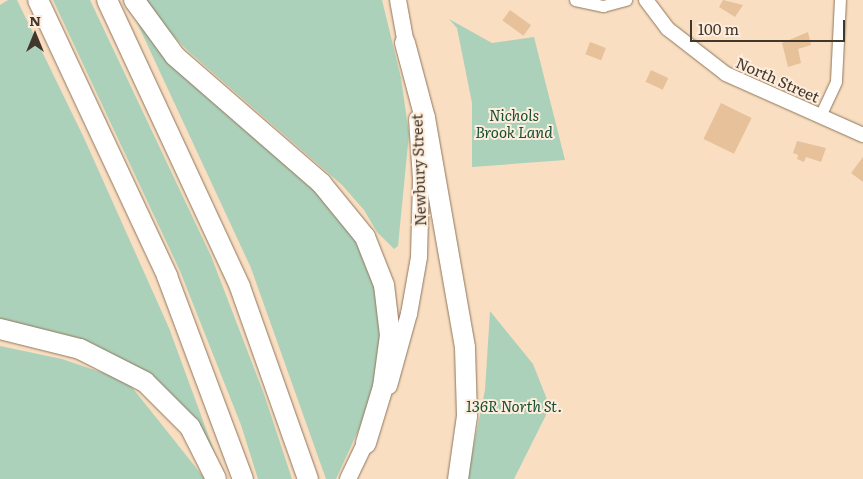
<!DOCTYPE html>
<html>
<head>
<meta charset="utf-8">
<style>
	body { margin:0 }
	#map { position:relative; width:863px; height:479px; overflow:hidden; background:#f9dec1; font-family:Literata,serif }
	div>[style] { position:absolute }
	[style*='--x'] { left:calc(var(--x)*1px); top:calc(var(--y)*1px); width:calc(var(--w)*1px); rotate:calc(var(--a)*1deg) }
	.green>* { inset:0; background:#acd1ba }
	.building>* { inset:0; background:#e6c19a; transform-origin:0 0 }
	.roads { filter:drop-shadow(0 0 1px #8e765c) drop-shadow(0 0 1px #8e765c) }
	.minor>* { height:11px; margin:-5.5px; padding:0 5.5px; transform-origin:5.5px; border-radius:5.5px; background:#fff }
	.tertiary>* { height:14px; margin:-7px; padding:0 7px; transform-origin:7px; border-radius:7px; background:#fff }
	.primary>* { height:16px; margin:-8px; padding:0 8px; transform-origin:8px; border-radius:8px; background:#fff }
	.motorway>* { height:20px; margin:-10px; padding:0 10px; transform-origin:10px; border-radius:10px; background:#fff }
	span { translate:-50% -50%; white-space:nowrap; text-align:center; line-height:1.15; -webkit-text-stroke:4px #feeddc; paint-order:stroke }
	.street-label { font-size:15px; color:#41372b }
	.park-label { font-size:15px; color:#155033; font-style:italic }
	.north { position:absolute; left:10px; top:10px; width:50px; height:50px; -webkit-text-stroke:4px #feeddc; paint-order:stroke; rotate:0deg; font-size:14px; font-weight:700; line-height:20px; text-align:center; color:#41372b }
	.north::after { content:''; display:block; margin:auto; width:18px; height:22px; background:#41372b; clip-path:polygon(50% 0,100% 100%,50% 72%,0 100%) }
	.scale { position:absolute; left:690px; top:20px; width:155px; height:22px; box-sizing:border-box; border:2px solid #41372b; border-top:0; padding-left:6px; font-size:15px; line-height:18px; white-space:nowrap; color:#41372b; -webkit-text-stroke:4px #feeddc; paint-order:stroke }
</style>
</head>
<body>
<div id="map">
	<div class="green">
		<div style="clip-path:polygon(8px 0,17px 0,84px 138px,169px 328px,220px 467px,163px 387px,0 323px,0 5px)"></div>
		<div style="clip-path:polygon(53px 0,90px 0,211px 256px,264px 394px,292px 479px,258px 479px,241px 425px,180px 271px)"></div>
		<div style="clip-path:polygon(146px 0,382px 0,401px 78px,409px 134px,398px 246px,394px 249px,377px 232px,364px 210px,342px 185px,188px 51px,157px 19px)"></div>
		<div style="clip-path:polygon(134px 16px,322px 193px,364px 248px,379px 292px,381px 363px,364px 418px,336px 479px,326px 479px,251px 268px)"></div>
		<div style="clip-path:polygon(449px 19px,492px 43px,534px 37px,565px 160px,472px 167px,472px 103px,457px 28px)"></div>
		<div style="clip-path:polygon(490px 311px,533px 364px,550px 407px,514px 479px,467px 479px,485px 390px)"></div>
		<div style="clip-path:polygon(0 346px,62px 359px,127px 381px,205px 479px,0 479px)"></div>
	</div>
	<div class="building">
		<div style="clip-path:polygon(723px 0,743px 5px,735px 17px,719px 7px)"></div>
		<div style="left:510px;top:10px;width:26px;height:13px;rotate:36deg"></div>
		<div style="clip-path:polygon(808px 32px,811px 45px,798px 49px,801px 63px,788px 67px,782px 43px)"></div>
		<div style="left:590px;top:42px;width:17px;height:13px;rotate:21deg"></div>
		<div style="left:651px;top:70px;width:19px;height:13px;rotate:25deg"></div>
		<div style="left:721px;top:103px;width:34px;height:40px;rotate:26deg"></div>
		<div style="clip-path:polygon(797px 141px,826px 148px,821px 162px,806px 157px,804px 162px,797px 159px,798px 155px,793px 153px)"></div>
		<div style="clip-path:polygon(863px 157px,863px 182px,851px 173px)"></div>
	</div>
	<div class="roads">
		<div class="minor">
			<div style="--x:575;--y:0;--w:29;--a:12"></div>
			<div style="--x:603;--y:6;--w:24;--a:-15"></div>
			<div style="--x:820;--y:116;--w:38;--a:-65"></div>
			<div style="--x:836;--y:81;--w:81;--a:-87.2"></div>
		</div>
		<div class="tertiary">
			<div style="--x:646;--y:0;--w:36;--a:53"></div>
			<div style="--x:668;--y:29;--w:73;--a:37.8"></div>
			<div style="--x:726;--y:74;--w:150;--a:24"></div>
		</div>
		<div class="primary">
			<div style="--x:398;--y:0;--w:56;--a:79.7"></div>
			<div style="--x:389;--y:386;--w:75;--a:-74.5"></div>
			<div style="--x:409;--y:314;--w:58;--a:-80"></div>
			<div style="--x:419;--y:257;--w:78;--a:-88.5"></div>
			<div style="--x:421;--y:179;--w:60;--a:-93.8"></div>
			<div style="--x:348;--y:479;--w:53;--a:-64.4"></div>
		</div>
		<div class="motorway">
			<div style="--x:38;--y:0;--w:305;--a:64.9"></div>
			<div style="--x:167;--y:276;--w:217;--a:69.5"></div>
			<div style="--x:107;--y:0;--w:316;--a:65.1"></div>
			<div style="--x:240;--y:287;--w:204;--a:70.5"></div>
			<div style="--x:134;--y:0;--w:69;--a:53.8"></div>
			<div style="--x:175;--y:56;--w:194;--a:41"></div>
			<div style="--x:321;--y:183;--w:70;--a:50.8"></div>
			<div style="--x:365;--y:237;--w:52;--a:68.4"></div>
			<div style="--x:384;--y:285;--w:50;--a:83.2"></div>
			<div style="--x:390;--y:335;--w:52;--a:97.7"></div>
			<div style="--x:383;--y:387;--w:59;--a:106.9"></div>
			<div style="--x:405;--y:43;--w:78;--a:75.1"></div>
			<div style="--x:425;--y:118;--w:233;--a:80.1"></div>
			<div style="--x:465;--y:348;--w:68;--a:88.3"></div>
			<div style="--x:467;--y:416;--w:64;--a:98.1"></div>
			<div style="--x:0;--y:329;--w:82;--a:14"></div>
			<div style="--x:80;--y:349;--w:73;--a:26.9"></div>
			<div style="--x:145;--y:382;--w:64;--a:45"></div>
			<div style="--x:190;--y:427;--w:58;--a:63.4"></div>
		</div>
	</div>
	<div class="street-label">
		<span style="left:778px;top:79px;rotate:24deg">North Street</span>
		<span style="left:418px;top:170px;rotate:-92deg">Newbury Street</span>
	</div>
	<div class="park-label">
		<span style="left:514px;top:123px">Nichols<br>Brook Land</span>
		<span style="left:514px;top:406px">136R North St.</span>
	</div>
	<div class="north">N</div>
	<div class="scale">100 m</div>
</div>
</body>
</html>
